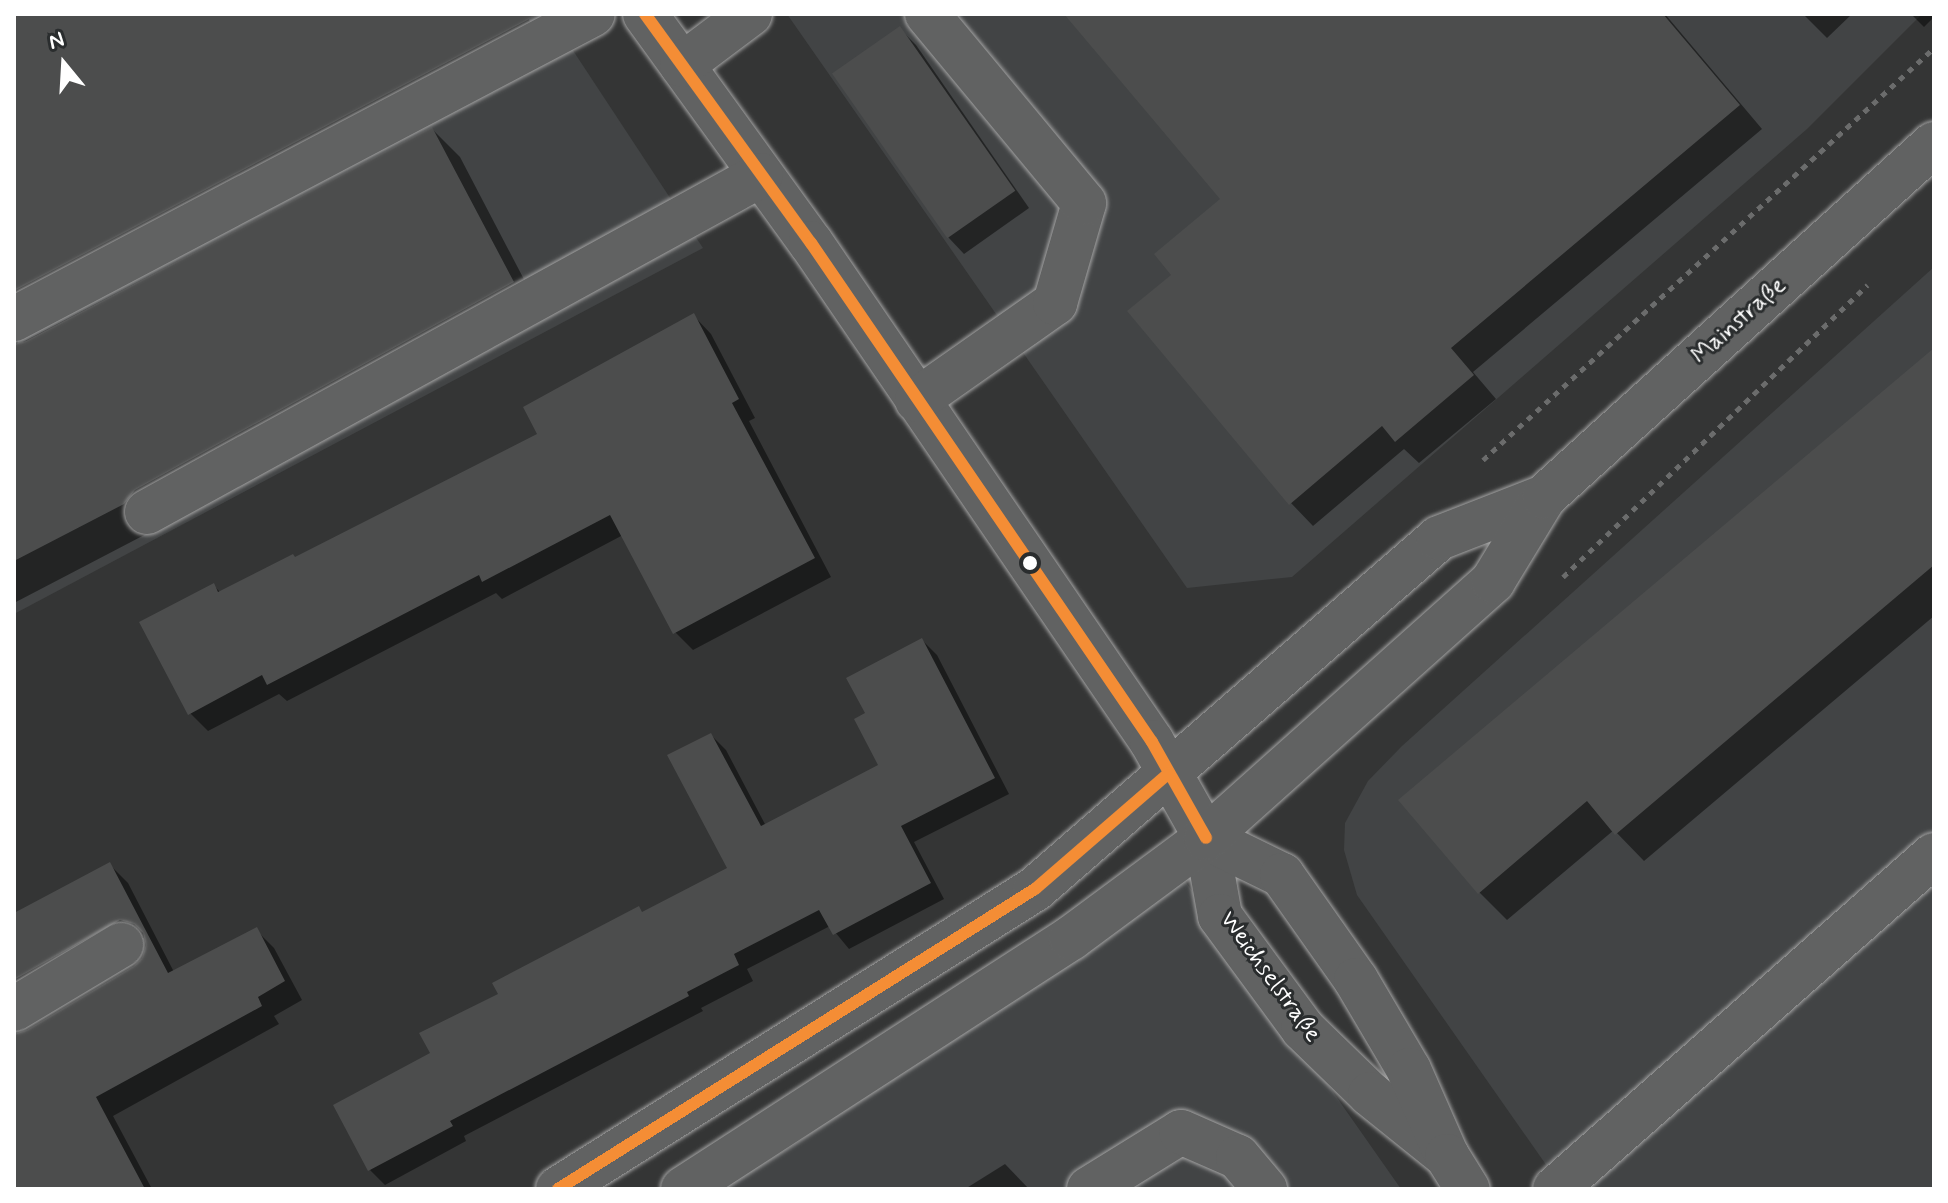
<!DOCTYPE html>
<html>
<head>
<meta charset="utf-8">
<style>
	body { margin:0 }
	#map { position:relative; width:1948px; height:1203px; overflow:hidden; background:#343535; font-family:Mynerve,sans-serif }
	div>[style] { position:absolute }
	[style*='--x'] { left:calc(var(--x)*1px); top:calc(var(--y)*1px); width:calc(var(--w)*1px); rotate:calc(var(--a)*1deg) }
	.built>* { inset:0; background:#424445 }
	.shadow>* { inset:0; background:#0007 }
	.building>* { inset:0; background:#4c4d4d; transform-origin:0 0 }
	.path>* { height:5px; margin-top:-2.5px; transform-origin:0; background:repeating-linear-gradient(90deg,#6b6c6c 0 6px,transparent 0 12px) }
	.roads { filter:drop-shadow(0 0 2px #a4a4a4) drop-shadow(0 0 2px #a4a4a4) }
	.minor>* { height:44px; margin:-22px; padding:0 22px; transform-origin:22px; border-radius:22px; background:#616262 }
	.major>* { height:44px; margin:-22px; padding:0 22px; transform-origin:22px; border-radius:22px; background:#616262 }
	.bus-1>* { height:12px; margin:-6px; padding:0 6px; transform-origin:6px; border-radius:6px; background:#f48d35 }
	.dots>* { width:22px; height:22px; translate:-50% -50%; box-sizing:border-box; border:4px solid #2a2d2e; border-radius:50% }
	span { translate:-50% -50%; white-space:nowrap; text-align:center; line-height:1.15; -webkit-text-stroke:6px #2a2d2e; paint-order:stroke }
	.street-label { font-size:24px; color:#fff }
	.frame { position:absolute; inset:0; border:16px solid #fff; pointer-events:none }
	.north { position:absolute; left:24px; top:24px; width:80px; height:80px; -webkit-text-stroke:6px #2a2d2e; paint-order:stroke; rotate:342deg; font-size:22px; font-weight:700; line-height:32px; text-align:center; color:#fff }
	.north::after { content:''; display:block; margin:auto; width:28px; height:36px; background:#fff; clip-path:polygon(50% 0,100% 100%,50% 72%,0 100%) }
</style>
</head>
<body>
<div id="map">
	<div class="built">
		<div style="clip-path:polygon(14px 14px,549px 14px,703px 248px,14px 614px)"></div>
		<div style="clip-path:polygon(787px 14px,1922px 14px,1807px 129px,1292px 577px,1187px 588px)"></div>
		<div style="clip-path:polygon(1934px 267px,1934px 1189px,1563px 1189px,1357px 895px,1344px 850px,1345px 823px,1368px 781px,1402px 746px)"></div>
		<div style="clip-path:polygon(1178px 871px,1401px 1189px,721px 1189px,794px 1145px)"></div>
	</div>
	<div class="shadow">
		<div style="clip-path:polygon(14px 14px,526px 14px,546px 53px,20px 334px,17px 345px,432px 129px,460px 157px,540px 310px,152px 531px,14px 603px)"></div>
		<div style="clip-path:polygon(1067px 14px,1665px 14px,1762px 129px,1473px 372px,1496px 399px,1419px 463px,1404px 449px,1313px 526px,1291px 503px,1174px 275px,1223px 199px)"></div>
		<div style="clip-path:polygon(1803px 14px,1852px 14px,1827px 38px)"></div>
		<div style="clip-path:polygon(1911px 14px,1934px 14px,1934px 17px,1924px 27px)"></div>
		<div style="clip-path:polygon(900px 29px,916px 45px,1029px 208px,964px 254px,948px 237px)"></div>
		<div style="clip-path:polygon(694px 316px,711px 334px,755px 418px,749px 421px,831px 577px,693px 650px,675px 632px,623px 535px,502px 599px,496px 593px,287px 701px,279px 694px,208px 731px,190px 713px,213px 585px,221px 593px,295px 559px,540px 435px)"></div>
		<div style="clip-path:polygon(1934px 357px,1934px 616px,1644px 861px,1614px 830px,1507px 920px,1479px 892px)"></div>
		<div style="clip-path:polygon(922px 640px,937px 655px,1009px 794px,914px 842px,944px 899px,849px 949px,830px 926px,747px 969px,753px 981px,701px 1008px,703px 1011px,464px 1136px,466px 1141px,385px 1185px,370px 1170px,433px 1054px,501px 995px,730px 869px,711px 735px,726px 750px,766px 826px,881px 765px,868px 714px)"></div>
		<div style="clip-path:polygon(110px 865px,128px 883px,174px 972px,256px 930px,274px 948px,302px 1000px,274px 1016px,279px 1024px,113px 1116px,152px 1189px,25px 1189px,14px 1169px,14px 1036px,27px 1033px,135px 968px,144px 959px,148px 945px,146px 939px,140px 937px,14px 1010px,14px 915px)"></div>
		<div style="clip-path:polygon(1005px 1164px,1029px 1189px,965px 1189px)"></div>
	</div>
	<div class="building">
		<div style="clip-path:polygon(14px 14px,539px 14px,14px 291px)"></div>
		<div style="clip-path:polygon(1064px 14px,1663px 14px,1740px 105px,1451px 348px,1474px 375px,1395px 442px,1382px 426px,1289px 505px,1127px 311px,1171px 275px,1154px 254px,1220px 199px)"></div>
		<div style="left:900px;top:26px;width:201px;height:83px;rotate:55deg"></div>
		<div style="clip-path:polygon(432px 127px,514px 282px,135px 490px,124px 504px,14px 561px,14px 344px,26px 341px)"></div>
		<div style="clip-path:polygon(694px 313px,739px 399px,732px 403px,815px 558px,673px 634px,610px 515px,482px 582px,479px 575px,267px 685px,262px 675px,188px 715px,139px 622px,214px 583px,218px 592px,293px 554px,295px 557px,537px 434px,523px 407px)"></div>
		<div style="clip-path:polygon(1934px 348px,1934px 565px,1615px 835px,1587px 801px,1478px 894px,1398px 800px)"></div>
		<div style="clip-path:polygon(922px 638px,995px 778px,901px 826px,931px 883px,833px 935px,819px 910px,734px 954px,739px 965px,687px 992px,689px 996px,450px 1121px,453px 1126px,368px 1171px,333px 1105px,430px 1053px,419px 1033px,498px 994px,492px 983px,639px 906px,642px 912px,727px 868px,667px 755px,711px 733px,761px 826px,878px 765px,854px 719px,865px 713px,846px 678px)"></div>
		<div style="clip-path:polygon(110px 862px,168px 973px,257px 927px,285px 981px,258px 997px,262px 1006px,96px 1097px,145px 1189px,14px 1189px,14px 1034px,27px 1030px,134px 966px,142px 958px,146px 945px,143px 933px,134px 924px,120px 920px,14px 980px,14px 913px)"></div>
	</div>
	<div class="path">
		<div style="--x:1483;--y:460;--w:611;--a:-42.41"></div>
		<div style="--x:1563;--y:577;--w:422;--a:-43.8"></div>
	</div>
	<div class="roads">
		<div class="minor">
			<div style="--x:645;--y:14;--w:283;--a:54.1"></div>
			<div style="--x:811;--y:243;--w:604;--a:55.65"></div>
			<div style="--x:1152;--y:742;--w:110;--a:60.6"></div>
			<div style="--x:1206;--y:838;--w:79;--a:79.8"></div>
			<div style="--x:1220;--y:916;--w:140;--a:53.7"></div>
			<div style="--x:1303;--y:1029;--w:93;--a:44.1"></div>
			<div style="--x:1370;--y:1094;--w:99;--a:38.8"></div>
			<div style="--x:682;--y:65;--w:85;--a:-36.9"></div>
			<div style="--x:14;--y:319;--w:654;--a:-27.78"></div>
			<div style="--x:917;--y:400;--w:169;--a:-35.1"></div>
			<div style="--x:1055;--y:303;--w:104;--a:-73.8"></div>
			<div style="--x:1084;--y:203;--w:246;--a:-129.7"></div>
			<div style="--x:147;--y:512;--w:700;--a:-28.76"></div>
			<div style="--x:1206;--y:838;--w:85;--a:26"></div>
			<div style="--x:1282;--y:875;--w:128;--a:54.8"></div>
			<div style="--x:1356;--y:980;--w:104;--a:59.5"></div>
			<div style="--x:1409;--y:1070;--w:94;--a:66.2"></div>
			<div style="--x:1447;--y:1156;--w:39;--a:58"></div>
			<div style="--x:14;--y:1009;--w:125;--a:-30.9"></div>
			<div style="--x:1089;--y:1189;--w:108;--a:-31.8"></div>
			<div style="--x:1181;--y:1132;--w:62;--a:23.7"></div>
			<div style="--x:1238;--y:1157;--w:42;--a:49.8"></div>
			<div style="--x:1555;--y:1189;--w:505;--a:-41.39"></div>
		</div>
		<div class="major">
			<div style="--x:558;--y:1189;--w:563;--a:-32.17"></div>
			<div style="--x:1035;--y:889;--w:535;--a:-40.98"></div>
			<div style="--x:1439;--y:538;--w:113;--a:-21.3"></div>
			<div style="--x:683;--y:1189;--w:462;--a:-32.9"></div>
			<div style="--x:1071;--y:938;--w:168;--a:-36.5"></div>
			<div style="--x:1206;--y:838;--w:385;--a:-41.8"></div>
			<div style="--x:1493;--y:581;--w:98;--a:-58.7"></div>
			<div style="--x:1544;--y:497;--w:526;--a:-42.15"></div>
		</div>
	</div>
	<div class="bus-1">
		<div style="--x:645;--y:14;--w:283;--a:54.1"></div>
		<div style="--x:811;--y:243;--w:604;--a:55.65"></div>
		<div style="--x:1152;--y:742;--w:110;--a:60.6"></div>
		<div style="--x:558;--y:1189;--w:563;--a:-32.17"></div>
		<div style="--x:1035;--y:889;--w:177;--a:-40.9"></div>
	</div>
	<div class="dots">
		<div style="left:1030px;top:563px;background:#fff"></div>
	</div>
	<div class="street-label">
		<span style="left:1739px;top:321px;rotate:-42deg">Mainstraße</span>
		<span style="left:1270px;top:977px;rotate:54deg">Weichselstraße</span>
	</div>
	<div class="frame"></div>
	<div class="north">N</div>
</div>
</body>
</html>
